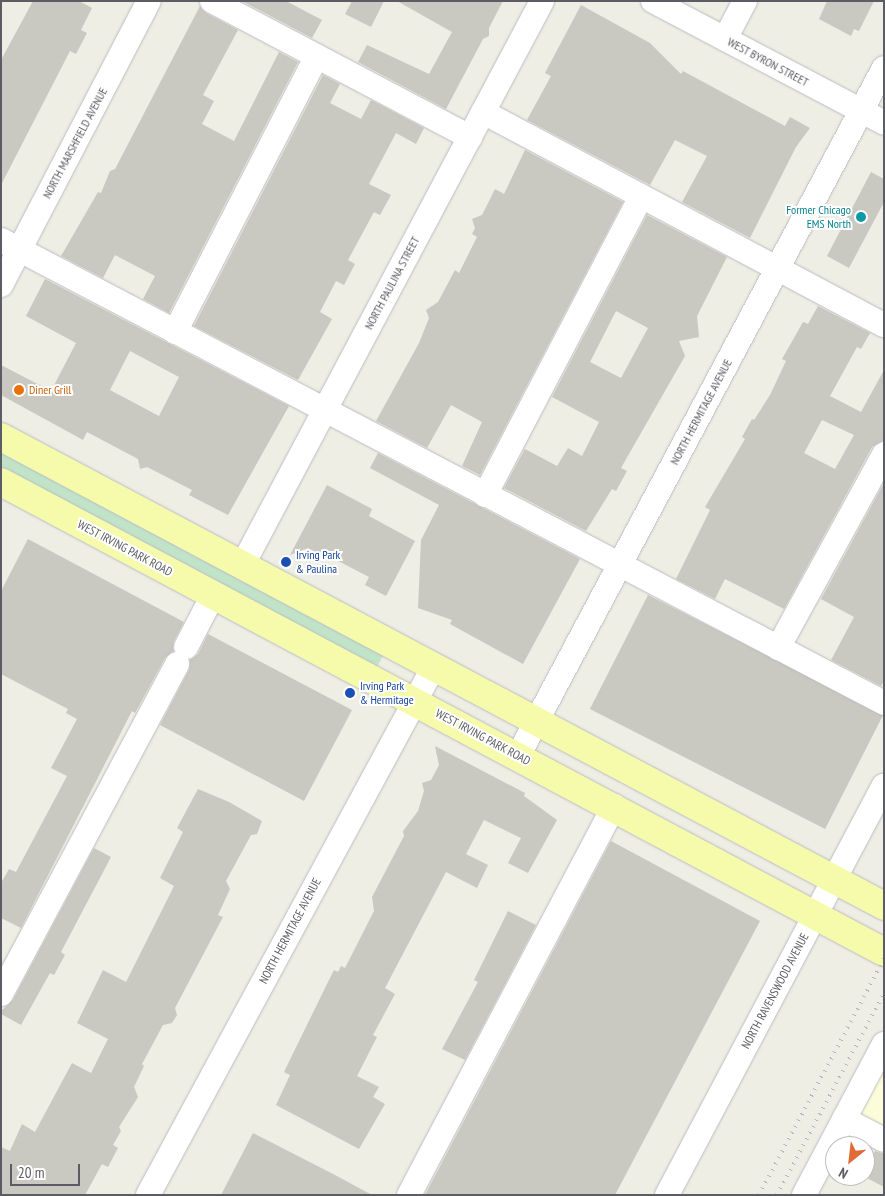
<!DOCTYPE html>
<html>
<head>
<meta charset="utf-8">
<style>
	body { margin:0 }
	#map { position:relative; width:885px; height:1196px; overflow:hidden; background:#eeeee4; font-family:"PT Sans Narrow",sans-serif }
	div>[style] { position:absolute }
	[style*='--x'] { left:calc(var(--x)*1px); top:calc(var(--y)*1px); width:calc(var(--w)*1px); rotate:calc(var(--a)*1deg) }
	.commercial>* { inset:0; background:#fcfcda }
	.green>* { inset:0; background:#c1e4c9; transform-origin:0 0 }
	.building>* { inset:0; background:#c9c8c1; transform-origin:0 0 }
	.roads { filter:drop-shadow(0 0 1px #bbbcc2) drop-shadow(0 0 1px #bbbcc2) }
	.minor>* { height:24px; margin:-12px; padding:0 12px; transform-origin:12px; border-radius:12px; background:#fff }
	.major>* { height:28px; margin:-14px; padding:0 14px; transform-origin:14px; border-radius:14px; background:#f6fbab }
	.rail>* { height:4px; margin-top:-2px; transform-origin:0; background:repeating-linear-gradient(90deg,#b6b6b7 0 1px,transparent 0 7px) }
	.dots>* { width:14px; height:14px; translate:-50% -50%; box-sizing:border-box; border:2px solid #fff; border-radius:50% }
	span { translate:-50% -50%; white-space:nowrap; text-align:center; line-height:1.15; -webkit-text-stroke:4px #fff; paint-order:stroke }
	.street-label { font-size:12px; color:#5c5d64 }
	.culture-label { font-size:12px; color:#0d838f }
	.right { translate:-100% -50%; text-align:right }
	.food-label { font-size:12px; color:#c56008 }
	.left { translate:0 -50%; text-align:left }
	.transit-label { font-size:12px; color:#164399 }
	.frame { position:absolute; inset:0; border:2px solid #5c5d64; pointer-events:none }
	.north { position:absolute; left:825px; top:1136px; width:50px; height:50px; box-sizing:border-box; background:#fff; border:1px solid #bebec1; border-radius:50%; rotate:209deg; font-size:14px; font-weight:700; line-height:20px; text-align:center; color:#5c5d64 }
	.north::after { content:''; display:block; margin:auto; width:18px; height:22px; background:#e16b36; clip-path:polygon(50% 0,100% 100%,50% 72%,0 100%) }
	.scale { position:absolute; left:10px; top:1164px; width:70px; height:22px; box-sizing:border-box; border:2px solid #5c5d64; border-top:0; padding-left:6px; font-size:15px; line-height:18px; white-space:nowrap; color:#5c5d64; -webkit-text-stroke:4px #fff; paint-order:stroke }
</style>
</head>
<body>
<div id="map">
	<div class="commercial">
		<div style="clip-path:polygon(884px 1069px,884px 1140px,854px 1125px)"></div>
	</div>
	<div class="green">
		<div style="left:1px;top:452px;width:433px;height:14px;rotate:28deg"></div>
	</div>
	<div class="building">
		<div style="clip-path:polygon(33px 1px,79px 1px,92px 8px,81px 30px,87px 33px,76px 54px,70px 51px,1px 185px,1px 60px)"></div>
		<div style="clip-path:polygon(242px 1px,286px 1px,322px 20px,312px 38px)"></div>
		<div style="clip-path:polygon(352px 1px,384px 1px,371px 27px,345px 14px)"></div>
		<div style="clip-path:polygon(397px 1px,503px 1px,489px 28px,489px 36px,483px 39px,446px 109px,358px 62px,367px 45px,429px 74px,452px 32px)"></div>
		<div style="clip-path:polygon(827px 1px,874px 1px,859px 31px,854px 29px,851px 36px,819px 19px)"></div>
		<div style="clip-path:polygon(581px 5px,650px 43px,681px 74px,683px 71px,785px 126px,790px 117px,810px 128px,796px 147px,750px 238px,682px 202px,707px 156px,675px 140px,650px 185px,527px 120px,551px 76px,545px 73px)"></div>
		<div style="clip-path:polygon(200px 6px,206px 13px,238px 30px,203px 95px,214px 101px,202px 124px,234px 141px,279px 52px,298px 62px,169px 313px,143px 299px,155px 276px,115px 255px,103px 278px,61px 256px,98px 192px,101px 193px,110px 171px,115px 169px)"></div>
		<div style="clip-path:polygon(323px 75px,340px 84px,330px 103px,361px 119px,371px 100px,424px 128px,416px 144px,396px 133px,369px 184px,391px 195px,380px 215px,374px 212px,348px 260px,355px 264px,344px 285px,336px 281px,320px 312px,332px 319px,298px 380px,194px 326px)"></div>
		<div style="clip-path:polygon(525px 150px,623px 202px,480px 475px,462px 466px,482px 422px,451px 405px,427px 448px,376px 421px,419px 343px,429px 318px,426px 310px,438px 302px,455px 270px,459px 273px,477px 237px,472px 234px,475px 228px,472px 219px,482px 215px,495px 189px,504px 194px)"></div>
		<div style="clip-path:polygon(871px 172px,884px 179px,884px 202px,849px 268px,827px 256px)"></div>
		<div style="clip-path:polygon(evenodd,647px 215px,727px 257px,697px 316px,699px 337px,679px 341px,685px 356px,621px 468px,627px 471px,616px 491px,612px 489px,586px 531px,504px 488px,525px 449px,557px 466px,568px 448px,582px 456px,599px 422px,552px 397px,647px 215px,616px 311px,648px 328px,621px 378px,590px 362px,616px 311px)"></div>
		<div style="clip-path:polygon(evenodd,45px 279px,289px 406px,228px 515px,189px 495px,192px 490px,147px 467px,140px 469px,138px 459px,87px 432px,83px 440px,1px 395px,1px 365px,51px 391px,76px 343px,26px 316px,45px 279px,130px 351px,179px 377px,159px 416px,110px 390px,130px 351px)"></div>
		<div style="clip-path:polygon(evenodd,818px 306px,870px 333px,861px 349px,857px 347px,830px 396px,861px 412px,884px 370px,884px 440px,872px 447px,784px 609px,725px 579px,715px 599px,676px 579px,710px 510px,705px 507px,745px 439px,742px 437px,752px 419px,754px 420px,770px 395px,786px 361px,782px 359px,803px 322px,808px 324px,818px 306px,822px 420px,854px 435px,835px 469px,804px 453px,822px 420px)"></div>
		<div style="clip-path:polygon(378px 453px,580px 559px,523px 664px,450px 624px,452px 620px,418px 608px,421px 540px,439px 505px,370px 468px)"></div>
		<div style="clip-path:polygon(884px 483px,884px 681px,881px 686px,831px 660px,854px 617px,821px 599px)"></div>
		<div style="clip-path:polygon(327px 485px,372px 509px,369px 516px,415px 541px,386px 596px,365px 585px,369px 577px,321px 552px,320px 554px,308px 548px,290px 555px)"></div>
		<div style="clip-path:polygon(28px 539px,184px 622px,174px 641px,173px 651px,165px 658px,135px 713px,132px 711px,21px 928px,1px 918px,1px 883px,9px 869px,16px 872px,67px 776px,51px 768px,77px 719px,66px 713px,68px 709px,1px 674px,1px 591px)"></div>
		<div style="left:648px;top:595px;width:264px;height:128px;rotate:27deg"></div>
		<div style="clip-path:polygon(208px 634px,352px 710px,304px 801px,160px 725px,189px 670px,190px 660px,198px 654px)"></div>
		<div style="clip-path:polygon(435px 746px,525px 793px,524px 796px,557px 820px,528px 873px,508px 863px,521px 838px,484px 820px,466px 854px,488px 865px,477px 888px,446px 872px,385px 988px,395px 994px,373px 1035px,377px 1037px,357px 1076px,379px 1087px,373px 1097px,385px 1104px,359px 1149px,276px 1105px,290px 1075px,284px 1072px,326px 986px,334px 970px,338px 972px,341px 966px,345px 968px,374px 911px,372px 897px,404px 836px,403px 831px,418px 811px,424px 791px,422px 783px,431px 780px,439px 765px)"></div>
		<div style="clip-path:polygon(198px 789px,229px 802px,262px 821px,257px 834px,251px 835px,226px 881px,230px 889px,218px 915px,223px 917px,175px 1008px,177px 1015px,172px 1023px,163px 1025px,142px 1064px,144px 1066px,134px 1087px,138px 1097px,119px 1127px,121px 1131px,113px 1145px,118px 1148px,108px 1167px,102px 1164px,85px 1195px,1px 1195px,1px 1147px,10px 1151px,22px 1124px,35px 1132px,72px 1063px,91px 1073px,108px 1039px,77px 1023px,103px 970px,126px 982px,174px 886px,160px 878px,183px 832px,177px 828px)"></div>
		<div style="clip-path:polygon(611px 841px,760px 921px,615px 1195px,425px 1195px)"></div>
		<div style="clip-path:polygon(94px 848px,111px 857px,61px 952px,65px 955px,54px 975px,50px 973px,21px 1025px,1px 1014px,1px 1011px,13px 1000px)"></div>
		<div style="clip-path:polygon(508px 911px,536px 925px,465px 1060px,442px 1049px,478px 982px,474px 980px)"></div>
		<div style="clip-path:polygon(253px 1133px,335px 1175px,372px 1195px,221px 1195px)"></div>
		<div style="clip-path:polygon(875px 1151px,884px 1154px,884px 1187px,863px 1176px)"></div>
	</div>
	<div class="roads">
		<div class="minor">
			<div style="--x:212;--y:1;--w:292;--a:27.8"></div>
			<div style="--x:653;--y:1;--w:261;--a:27.8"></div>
			<div style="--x:725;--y:39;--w:43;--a:-62.2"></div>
			<div style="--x:483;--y:112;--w:454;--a:28"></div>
			<div style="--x:1;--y:240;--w:997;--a:27.67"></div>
			<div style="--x:1;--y:285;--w:320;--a:-62.5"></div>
			<div style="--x:175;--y:332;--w:310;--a:-62.8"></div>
			<div style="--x:485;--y:495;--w:337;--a:-62.4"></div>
			<div style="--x:242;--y:566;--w:640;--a:-62.03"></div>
			<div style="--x:186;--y:647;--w:59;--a:-62.6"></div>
			<div style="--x:778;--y:648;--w:221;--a:-61.3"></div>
			<div style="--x:518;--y:756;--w:779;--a:-61.99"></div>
			<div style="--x:1;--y:994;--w:374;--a:-61.9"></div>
			<div style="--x:844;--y:1119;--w:45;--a:27.7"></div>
			<div style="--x:148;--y:1195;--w:599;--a:-61.6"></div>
			<div style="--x:409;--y:1195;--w:440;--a:-62.2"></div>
			<div style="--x:667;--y:1195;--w:463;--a:-62.1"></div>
			<div style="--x:804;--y:1195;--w:171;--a:-62.1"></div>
		</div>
		<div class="major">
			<div style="--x:1;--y:437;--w:1000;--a:27.97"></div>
			<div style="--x:1;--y:482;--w:1000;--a:28.03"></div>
		</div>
	</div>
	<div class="rail">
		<div style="--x:759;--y:1195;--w:267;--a:-62.1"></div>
		<div style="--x:777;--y:1195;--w:229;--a:-62.1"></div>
	</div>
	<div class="dots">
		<div style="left:861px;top:217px;background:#0f9aa8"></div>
		<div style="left:19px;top:390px;background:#e8710a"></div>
		<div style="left:286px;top:562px;background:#1a4fb4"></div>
		<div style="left:350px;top:693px;background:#1a4fb4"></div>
	</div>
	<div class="street-label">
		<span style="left:768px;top:62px;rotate:28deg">WEST BYRON STREET</span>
		<span style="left:75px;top:143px;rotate:-62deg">NORTH MARSHFIELD AVENUE</span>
		<span style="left:392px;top:283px;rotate:-62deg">NORTH PAULINA STREET</span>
		<span style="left:701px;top:412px;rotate:-62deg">NORTH HERMITAGE AVENUE</span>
		<span style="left:125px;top:548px;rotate:28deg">WEST IRVING PARK ROAD</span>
		<span style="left:483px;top:737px;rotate:28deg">WEST IRVING PARK ROAD</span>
		<span style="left:290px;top:931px;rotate:-62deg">NORTH HERMITAGE AVENUE</span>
		<span style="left:775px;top:991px;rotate:-62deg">NORTH RAVENSWOOD AVENUE</span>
	</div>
	<div class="culture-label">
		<span class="right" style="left:851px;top:217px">Former Chicago<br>EMS North</span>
	</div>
	<div class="food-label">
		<span class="left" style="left:29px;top:390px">Diner Grill</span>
	</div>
	<div class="transit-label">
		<span class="left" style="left:296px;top:562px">Irving Park<br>&amp; Paulina</span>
		<span class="left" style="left:360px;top:693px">Irving Park<br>&amp; Hermitage</span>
	</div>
	<div class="frame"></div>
	<div class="north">N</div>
	<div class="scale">20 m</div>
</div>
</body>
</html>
